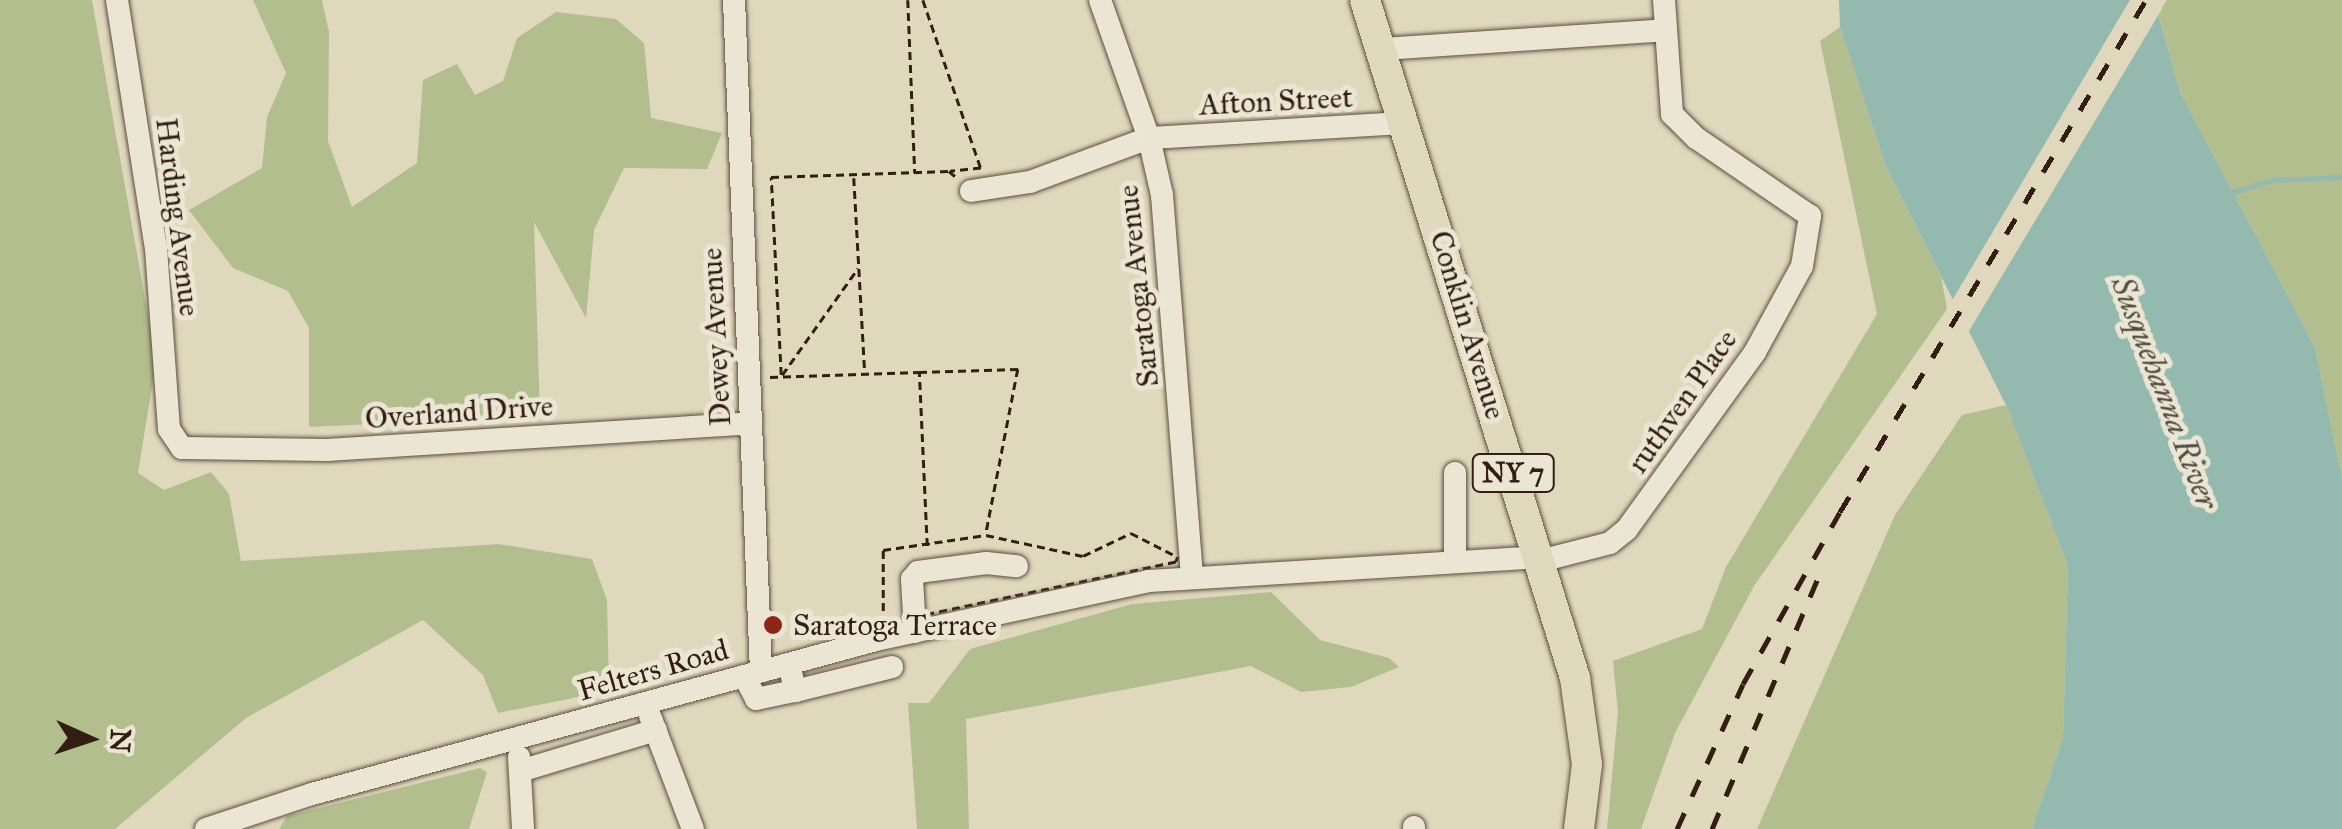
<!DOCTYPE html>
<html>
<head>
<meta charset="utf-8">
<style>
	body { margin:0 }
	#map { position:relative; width:2342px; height:829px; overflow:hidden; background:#e0d8bc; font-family:"IM FELL Great Primer",serif }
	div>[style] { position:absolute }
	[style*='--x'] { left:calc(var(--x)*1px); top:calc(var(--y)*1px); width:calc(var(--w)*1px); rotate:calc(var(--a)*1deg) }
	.green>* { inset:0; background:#b3be8f }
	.water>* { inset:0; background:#94baaf }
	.pier>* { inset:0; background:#e0d8bc }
	.stream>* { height:5px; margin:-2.5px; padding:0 2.5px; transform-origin:2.5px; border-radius:2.5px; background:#94baaf }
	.path>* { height:2.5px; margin-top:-1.25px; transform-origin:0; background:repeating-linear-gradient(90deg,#341e14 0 8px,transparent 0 13px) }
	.roads { filter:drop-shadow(0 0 2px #5f4c3e) drop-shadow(0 0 2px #5f4c3e) }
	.minor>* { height:22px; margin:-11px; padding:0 11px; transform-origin:11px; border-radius:11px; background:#ebe6d3 }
	.major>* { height:30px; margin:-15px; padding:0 15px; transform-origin:15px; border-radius:15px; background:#e0d8bc }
	.rail>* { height:5px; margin-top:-2.5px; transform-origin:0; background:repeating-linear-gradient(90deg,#341e14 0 18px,transparent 0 36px) }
	.dots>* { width:28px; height:28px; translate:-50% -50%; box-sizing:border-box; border:5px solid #ebe6d3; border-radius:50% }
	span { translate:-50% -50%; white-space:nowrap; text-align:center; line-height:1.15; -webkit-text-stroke:10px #ebe6d3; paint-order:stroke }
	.shield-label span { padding:2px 8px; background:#ebe6d3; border:2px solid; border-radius:8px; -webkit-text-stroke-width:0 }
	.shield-label { font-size:28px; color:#341e14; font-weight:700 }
	.street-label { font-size:30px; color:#341e14 }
	.poi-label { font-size:30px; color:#341e14 }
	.left { translate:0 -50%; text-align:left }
	.water-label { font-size:32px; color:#514d42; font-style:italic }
	.north { position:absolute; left:40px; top:689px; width:100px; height:100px; -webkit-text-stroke:8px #ebe6d3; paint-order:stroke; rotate:93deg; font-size:28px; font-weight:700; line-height:40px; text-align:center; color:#341e14 }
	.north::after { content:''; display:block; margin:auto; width:35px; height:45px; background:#341e14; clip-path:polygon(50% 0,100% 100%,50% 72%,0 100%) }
</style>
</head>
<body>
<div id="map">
	<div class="green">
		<div style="clip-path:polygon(0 0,92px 0,156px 361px,138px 473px,164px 490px,211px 472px,229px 494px,241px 561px,498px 544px,592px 559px,607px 600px,609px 691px,498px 713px,483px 675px,423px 620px,246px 718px,115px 829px,0 829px)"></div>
		<div style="clip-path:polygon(253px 0,322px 0,329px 32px,328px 141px,352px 207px,417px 163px,423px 80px,457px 64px,475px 95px,503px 81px,517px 38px,556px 12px,616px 19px,644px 43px,651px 118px,722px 133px,707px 169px,624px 168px,594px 230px,586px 318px,534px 222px,540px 416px,309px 427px,309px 328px,288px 291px,233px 268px,189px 210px,262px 168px,267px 117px,286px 73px)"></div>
		<div style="clip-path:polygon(2167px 0,2342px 0,2342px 478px,2315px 347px,2180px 92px,2158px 14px)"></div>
		<div style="clip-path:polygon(1840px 27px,1886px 167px,1941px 276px,1947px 309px,1754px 586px,1675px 733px,1641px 829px,1607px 829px,1618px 712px,1613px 661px,1702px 629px,1726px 567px,1877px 314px,1820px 41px)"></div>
		<div style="clip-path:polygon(2006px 405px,2068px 566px,2063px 737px,2032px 829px,1757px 829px,1895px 515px,1962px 415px)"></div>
		<div style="clip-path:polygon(1271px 592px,1320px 640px,1389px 658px,1399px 667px,1351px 687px,1301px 692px,1251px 666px,966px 719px,969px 829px,917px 829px,908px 703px,929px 703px,970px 649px,1132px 604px)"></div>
		<div style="clip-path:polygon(480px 768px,487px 772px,469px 829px,279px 829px,287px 816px)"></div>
	</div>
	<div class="water">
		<div style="clip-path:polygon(1839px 0,2154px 0,2180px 92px,2315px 347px,2342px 478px,2342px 829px,2032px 829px,2063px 737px,2068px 566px,2006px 405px,1886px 167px,1840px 27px)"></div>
	</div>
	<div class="pier">
		<div style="clip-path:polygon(2130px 0,2159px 0,2162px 9px,1966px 336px,1950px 304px)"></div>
	</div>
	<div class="stream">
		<div style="--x:2227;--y:194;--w:47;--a:-17.3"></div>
		<div style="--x:2272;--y:180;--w:70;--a:-2.5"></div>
	</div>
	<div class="path">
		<div style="--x:908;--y:0;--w:173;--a:87.7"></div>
		<div style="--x:923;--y:0;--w:178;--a:71"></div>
		<div style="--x:981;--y:168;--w:31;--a:174"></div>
		<div style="--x:854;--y:178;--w:196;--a:86.8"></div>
		<div style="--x:781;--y:375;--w:198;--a:-92.9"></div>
		<div style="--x:771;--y:177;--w:178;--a:-1.9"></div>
		<div style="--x:949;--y:171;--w:11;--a:41"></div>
		<div style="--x:782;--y:375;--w:131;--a:-54.6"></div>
		<div style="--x:770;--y:377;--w:149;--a:-1.9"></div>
		<div style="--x:1131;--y:533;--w:53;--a:27.1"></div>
		<div style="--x:1178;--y:557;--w:5;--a:112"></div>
		<div style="--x:1176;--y:562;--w:299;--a:168.1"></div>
		<div style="--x:883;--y:624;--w:74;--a:-90"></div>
		<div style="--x:883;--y:550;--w:104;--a:-8.3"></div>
		<div style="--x:986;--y:535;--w:99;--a:12.2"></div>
		<div style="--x:1083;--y:556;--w:53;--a:-25.6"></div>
		<div style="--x:927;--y:546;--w:174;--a:-92.6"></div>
		<div style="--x:919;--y:372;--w:99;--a:-1.7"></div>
		<div style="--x:1018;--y:369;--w:168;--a:101"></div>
	</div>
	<div class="roads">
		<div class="minor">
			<div style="--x:117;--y:0;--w:251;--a:81.1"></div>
			<div style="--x:156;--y:248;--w:181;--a:85.9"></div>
			<div style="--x:169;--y:429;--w:23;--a:56"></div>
			<div style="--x:182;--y:448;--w:145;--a:0.8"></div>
			<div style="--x:327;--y:450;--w:425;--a:-3.6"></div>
			<div style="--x:734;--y:0;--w:672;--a:87.7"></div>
			<div style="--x:1100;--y:0;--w:146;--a:70.5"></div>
			<div style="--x:1149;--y:138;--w:58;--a:77.2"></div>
			<div style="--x:1162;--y:195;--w:381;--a:85.5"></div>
			<div style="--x:1382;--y:49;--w:284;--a:-3.8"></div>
			<div style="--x:971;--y:191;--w:60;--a:-8.7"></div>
			<div style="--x:1030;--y:182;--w:127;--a:-20.3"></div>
			<div style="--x:1149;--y:138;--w:256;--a:-3.4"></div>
			<div style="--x:1540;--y:561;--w:72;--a:-14.4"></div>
			<div style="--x:1610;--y:543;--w:22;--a:-39"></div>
			<div style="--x:1627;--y:529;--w:218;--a:-54.1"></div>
			<div style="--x:1755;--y:352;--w:98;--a:-61.3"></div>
			<div style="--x:1802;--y:266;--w:51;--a:-80.9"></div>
			<div style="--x:1810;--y:216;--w:138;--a:-145.6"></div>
			<div style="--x:1696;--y:138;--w:34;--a:-135"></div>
			<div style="--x:1672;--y:114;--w:114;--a:-94"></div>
			<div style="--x:1455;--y:562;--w:89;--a:-90"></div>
			<div style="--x:915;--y:632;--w:53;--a:-93.2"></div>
			<div style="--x:912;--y:579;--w:9;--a:-49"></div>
			<div style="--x:918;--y:572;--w:69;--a:-7.5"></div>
			<div style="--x:986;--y:563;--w:31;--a:6"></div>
			<div style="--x:789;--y:664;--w:28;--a:77"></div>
			<div style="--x:795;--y:691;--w:100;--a:-13.9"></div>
			<div style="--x:744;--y:676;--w:26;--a:62"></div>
			<div style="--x:756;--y:699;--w:40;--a:-12"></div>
			<div style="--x:650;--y:716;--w:121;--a:69.2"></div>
			<div style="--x:519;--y:757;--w:72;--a:86.8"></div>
			<div style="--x:520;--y:771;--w:142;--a:-16.8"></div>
			<div style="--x:206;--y:829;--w:112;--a:-18.3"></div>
			<div style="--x:312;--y:794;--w:585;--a:-15.27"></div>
			<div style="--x:876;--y:640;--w:278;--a:-12.2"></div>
			<div style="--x:1148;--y:581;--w:392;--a:-3.5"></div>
			<div style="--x:1414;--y:829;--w:2;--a:-90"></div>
		</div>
		<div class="major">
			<div style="--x:1365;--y:0;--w:710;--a:72.79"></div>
			<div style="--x:1575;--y:678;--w:87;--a:82.1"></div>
			<div style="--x:1587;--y:764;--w:65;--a:97"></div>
		</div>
	</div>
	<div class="rail">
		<div style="--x:1677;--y:829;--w:159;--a:-65.5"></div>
		<div style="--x:1743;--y:684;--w:197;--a:-60.6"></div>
		<div style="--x:1840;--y:512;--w:596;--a:-59.14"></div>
		<div style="--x:1712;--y:829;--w:280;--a:-67.1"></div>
	</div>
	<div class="dots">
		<div style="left:773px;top:625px;background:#8f2418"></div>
	</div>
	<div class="shield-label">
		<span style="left:1513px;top:473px">NY 7</span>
	</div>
	<div class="street-label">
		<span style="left:1276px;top:101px;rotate:-3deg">Afton Street</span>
		<span style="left:178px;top:217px;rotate:83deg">Harding Avenue</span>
		<span style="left:1138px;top:286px;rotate:-96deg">Saratoga Avenue</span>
		<span style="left:1468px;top:325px;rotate:73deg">Conklin Avenue</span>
		<span style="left:716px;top:337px;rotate:-93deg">Dewey Avenue</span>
		<span style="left:1682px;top:401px;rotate:-55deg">ruthven Place</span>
		<span style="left:459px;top:412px;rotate:-4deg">Overland Drive</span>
		<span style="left:653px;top:670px;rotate:-16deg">Felters Road</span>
	</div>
	<div class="poi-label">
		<span class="left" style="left:793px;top:625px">Saratoga Terrace</span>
	</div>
	<div class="water-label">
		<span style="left:2164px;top:393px;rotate:69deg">Susquehanna River</span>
	</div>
	<div class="north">N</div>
</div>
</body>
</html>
